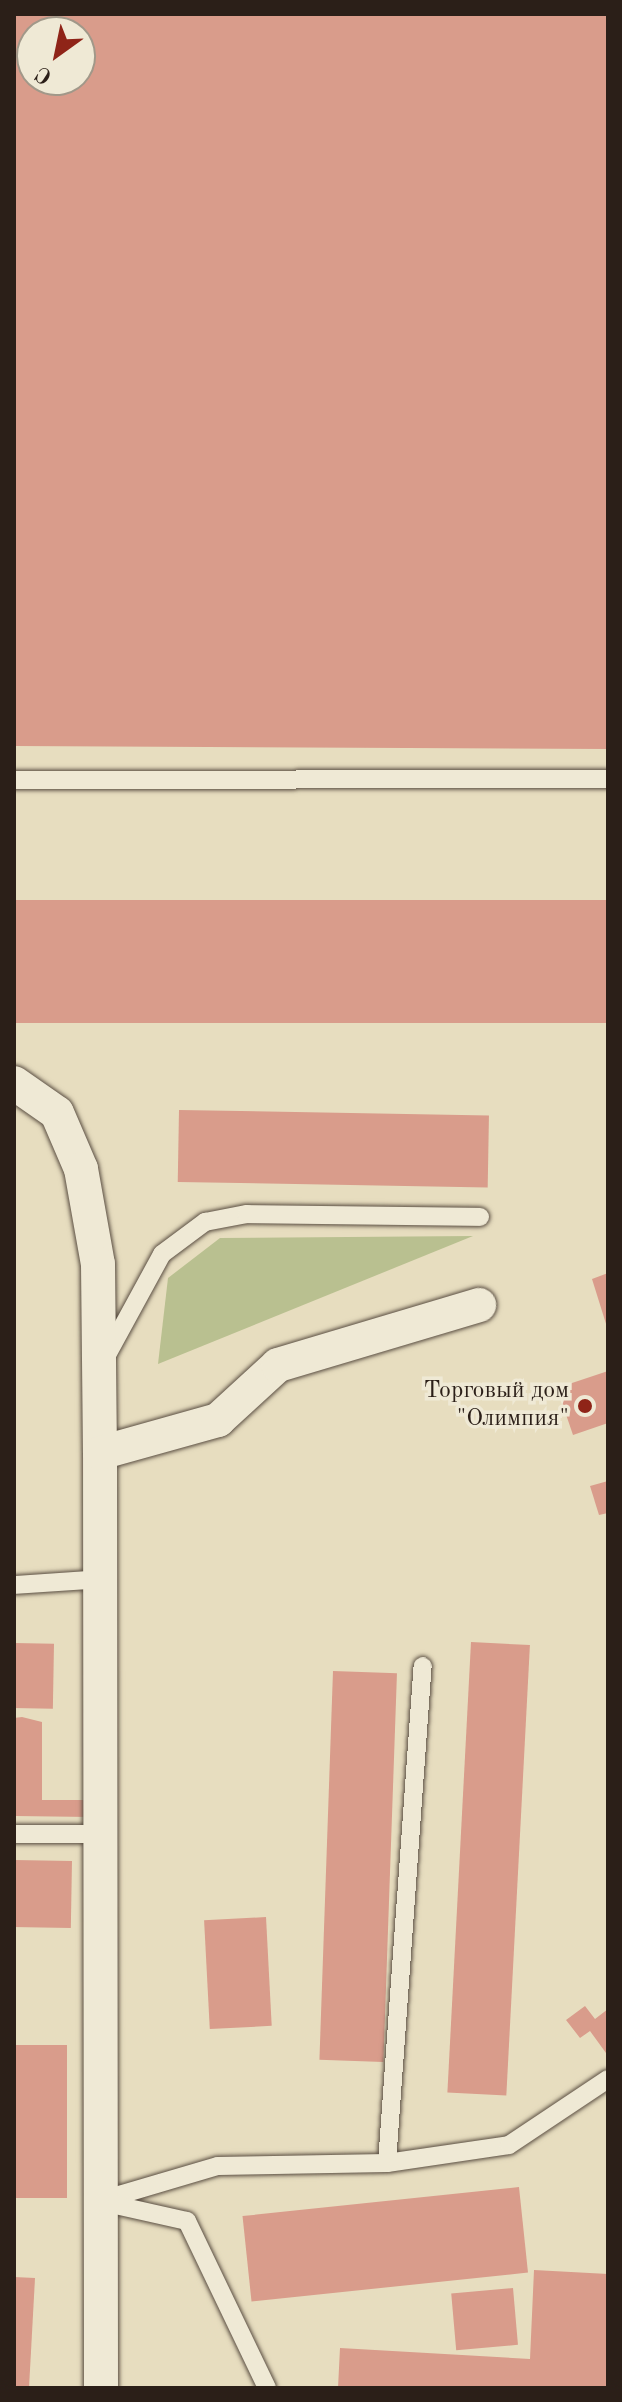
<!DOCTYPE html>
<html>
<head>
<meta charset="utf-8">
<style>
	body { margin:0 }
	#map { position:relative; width:622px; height:2402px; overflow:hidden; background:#e7ddbf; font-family:"Old Standard TT",serif }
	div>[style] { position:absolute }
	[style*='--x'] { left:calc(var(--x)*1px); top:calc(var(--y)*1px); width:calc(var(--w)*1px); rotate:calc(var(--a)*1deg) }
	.green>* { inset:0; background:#b9c090 }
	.building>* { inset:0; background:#d99c8b; transform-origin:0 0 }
	.roads { filter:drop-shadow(0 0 2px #5a4e42) drop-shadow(0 0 2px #5a4e42) }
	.service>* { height:18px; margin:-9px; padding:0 9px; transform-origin:9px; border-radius:9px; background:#efe9d5 }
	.minor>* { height:34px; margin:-17px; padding:0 17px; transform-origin:17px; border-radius:17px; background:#efe9d5 }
	.dots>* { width:22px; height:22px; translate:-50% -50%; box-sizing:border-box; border:4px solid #efe9d5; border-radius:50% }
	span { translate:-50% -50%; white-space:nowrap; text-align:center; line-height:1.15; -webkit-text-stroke:7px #efe9d5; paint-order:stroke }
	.poi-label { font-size:24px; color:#2b1f18 }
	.right { translate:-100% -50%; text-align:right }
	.frame { position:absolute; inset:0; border:16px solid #2b1f18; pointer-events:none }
	.north { position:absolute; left:16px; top:16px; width:80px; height:80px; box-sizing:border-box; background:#efe9d5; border:2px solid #a19889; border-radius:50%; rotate:213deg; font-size:22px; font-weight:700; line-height:32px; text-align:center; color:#2b1f18 }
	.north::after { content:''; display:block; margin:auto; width:28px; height:36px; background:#8f2418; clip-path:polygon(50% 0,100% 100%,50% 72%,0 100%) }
</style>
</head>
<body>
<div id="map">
	<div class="green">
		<div style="clip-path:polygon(473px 1236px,158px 1364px,168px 1278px,220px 1238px)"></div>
	</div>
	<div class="building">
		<div style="clip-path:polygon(evenodd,14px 14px,608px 14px,608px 749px,14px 746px,14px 14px,32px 32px,80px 32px,80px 80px,32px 80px,32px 32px)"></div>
		<div style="left:14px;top:900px;width:594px;height:123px"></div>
		<div style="left:179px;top:1110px;width:310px;height:72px;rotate:1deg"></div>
		<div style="clip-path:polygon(608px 1273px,608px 1327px,607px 1327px,592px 1279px)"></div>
		<div style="clip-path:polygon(608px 1371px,608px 1423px,573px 1435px,557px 1388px)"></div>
		<div style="clip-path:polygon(608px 1481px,608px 1513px,599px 1515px,590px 1486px)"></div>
		<div style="left:471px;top:1642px;width:59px;height:451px;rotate:3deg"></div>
		<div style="left:14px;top:1643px;width:40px;height:65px;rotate:1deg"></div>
		<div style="left:333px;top:1671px;width:64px;height:389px;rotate:2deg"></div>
		<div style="clip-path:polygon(22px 1717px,42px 1722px,42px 1800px,90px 1800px,90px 1817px,14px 1816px,14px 1718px)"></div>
		<div style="left:14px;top:1860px;width:58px;height:67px;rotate:1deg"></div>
		<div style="left:266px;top:1917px;width:109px;height:62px;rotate:87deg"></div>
		<div style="clip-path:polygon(585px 2006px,595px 2019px,608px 2009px,606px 2053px,590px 2031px,580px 2038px,566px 2020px)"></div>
		<div style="left:14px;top:2045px;width:53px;height:153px"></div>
		<div style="left:519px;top:2187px;width:86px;height:278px;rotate:84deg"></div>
		<div style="clip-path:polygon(534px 2270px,608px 2274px,608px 2388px,338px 2388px,340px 2348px,530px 2359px)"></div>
		<div style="clip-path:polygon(14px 2277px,35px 2278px,29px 2388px,14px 2388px)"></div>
		<div style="left:513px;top:2288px;width:57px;height:62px;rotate:85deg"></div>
	</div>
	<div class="roads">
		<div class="service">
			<div style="--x:14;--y:780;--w:594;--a:-0.1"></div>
			<div style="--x:107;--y:1355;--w:115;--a:-61.4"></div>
			<div style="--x:162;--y:1254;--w:54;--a:-36.7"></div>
			<div style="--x:205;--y:1222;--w:43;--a:-10.8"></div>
			<div style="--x:247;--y:1214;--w:233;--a:0.7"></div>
			<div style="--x:14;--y:1585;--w:88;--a:-3.9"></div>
			<div style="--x:14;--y:1834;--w:91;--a:0"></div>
			<div style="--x:387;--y:2163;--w:498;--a:-85.9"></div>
			<div style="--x:99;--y:2201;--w:124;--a:-16.4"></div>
			<div style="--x:218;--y:2166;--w:169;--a:-1"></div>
			<div style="--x:387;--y:2163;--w:123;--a:-8.4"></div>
			<div style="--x:509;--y:2145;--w:119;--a:-33.7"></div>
			<div style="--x:102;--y:2202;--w:87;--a:12.6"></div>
			<div style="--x:187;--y:2221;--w:185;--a:64.4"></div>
		</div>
		<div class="minor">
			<div style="--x:14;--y:1083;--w:52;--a:34.9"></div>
			<div style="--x:57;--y:1113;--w:61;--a:66.8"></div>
			<div style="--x:81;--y:1169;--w:97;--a:79.9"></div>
			<div style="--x:98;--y:1264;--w:189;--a:89.4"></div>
			<div style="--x:101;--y:2388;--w:935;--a:-90.06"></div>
			<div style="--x:100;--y:1453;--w:123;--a:-15.6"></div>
			<div style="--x:218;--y:1420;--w:81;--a:-42.5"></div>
			<div style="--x:278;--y:1365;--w:210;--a:-16.6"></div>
		</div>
	</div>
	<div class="dots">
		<div style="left:585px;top:1406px;background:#8f2418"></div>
	</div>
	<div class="poi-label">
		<span class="right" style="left:569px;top:1406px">Торговый дом<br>"Олимпия"</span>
	</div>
	<div class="frame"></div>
	<div class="north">С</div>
</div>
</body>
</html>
